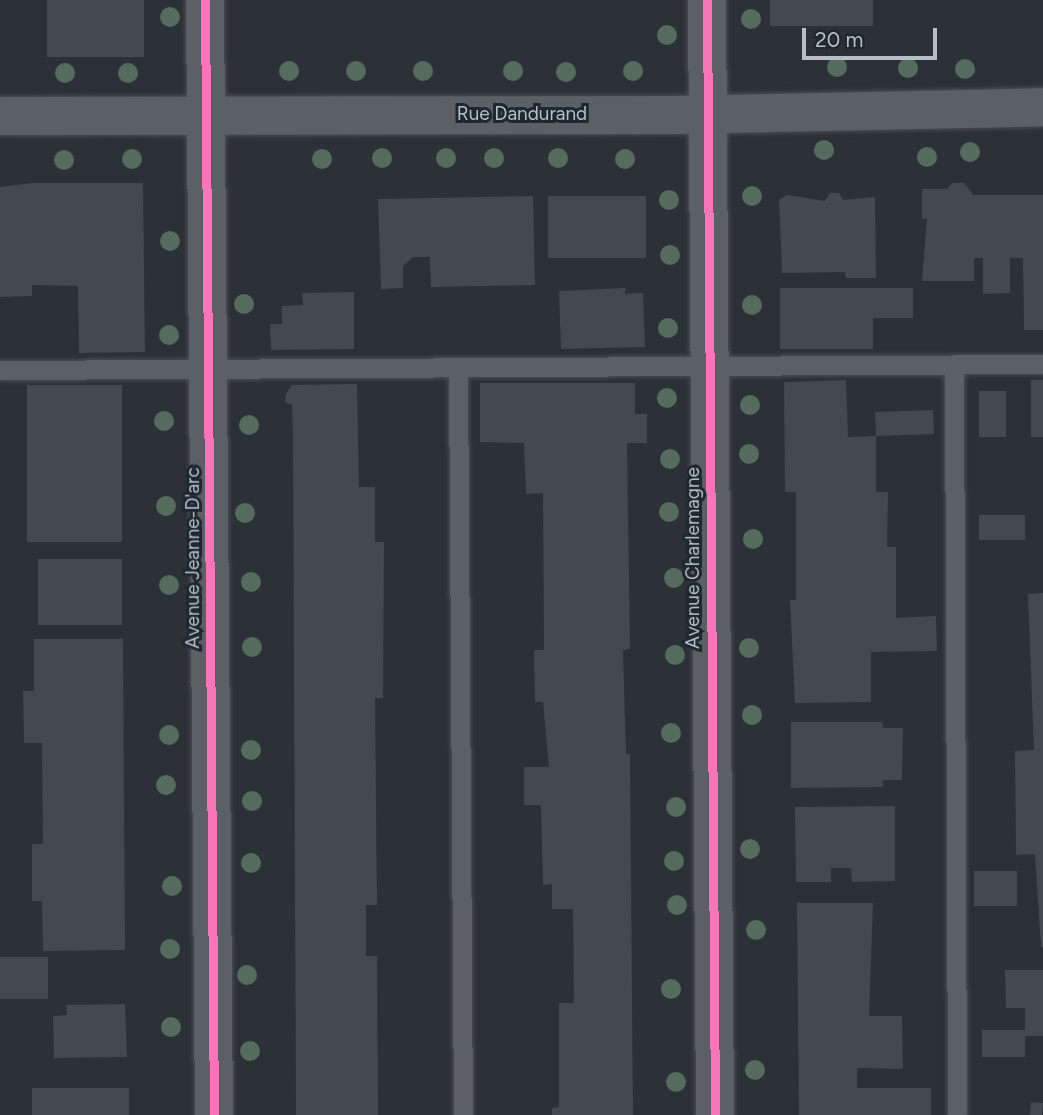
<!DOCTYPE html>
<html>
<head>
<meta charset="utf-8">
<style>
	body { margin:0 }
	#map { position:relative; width:1043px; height:1115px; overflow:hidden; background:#2c3137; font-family:Figtree,sans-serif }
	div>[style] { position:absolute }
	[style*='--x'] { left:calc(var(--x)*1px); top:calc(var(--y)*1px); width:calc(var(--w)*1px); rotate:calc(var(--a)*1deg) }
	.building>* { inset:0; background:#44494e; transform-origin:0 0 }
	.roads { filter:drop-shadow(0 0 2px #4a4d52) drop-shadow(0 0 2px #4a4d52) }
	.lane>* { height:19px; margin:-9.5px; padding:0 9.5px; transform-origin:9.5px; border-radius:9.5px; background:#5b6065 }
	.street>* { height:38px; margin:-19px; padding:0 19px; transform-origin:19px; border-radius:19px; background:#5b6065 }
	.cycleway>* { height:9px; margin:-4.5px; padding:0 4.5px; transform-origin:4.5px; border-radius:4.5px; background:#fb73b8 }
	.trees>* { width:20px; height:20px; margin:-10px; border-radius:50%; background:#556b5d }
	span { translate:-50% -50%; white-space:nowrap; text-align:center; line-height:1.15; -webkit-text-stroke:6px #1f2831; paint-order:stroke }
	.street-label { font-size:19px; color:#b6bec7 }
	.scale { position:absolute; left:802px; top:28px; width:135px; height:32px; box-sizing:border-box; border:4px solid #b6bec7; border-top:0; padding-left:9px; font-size:21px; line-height:24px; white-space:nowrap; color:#b6bec7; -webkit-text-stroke:5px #1f2831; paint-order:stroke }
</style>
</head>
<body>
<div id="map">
	<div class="building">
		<div style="left:47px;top:0;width:97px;height:57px"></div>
		<div style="left:770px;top:0;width:103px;height:26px"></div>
		<div style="clip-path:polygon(32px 183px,143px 183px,145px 352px,79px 353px,78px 286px,32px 285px,32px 296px,0 297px,0 187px)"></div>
		<div style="clip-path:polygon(952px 183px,965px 183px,973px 195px,1043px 195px,1043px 330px,1024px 330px,1023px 258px,1010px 258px,1010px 293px,983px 294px,983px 258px,974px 258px,974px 281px,922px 281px,927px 218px,922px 219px,922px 189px,947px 189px)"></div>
		<div style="clip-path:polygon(830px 193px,839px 193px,843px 200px,875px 197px,876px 278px,846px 278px,845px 272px,782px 273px,779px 200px,787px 195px,825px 201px)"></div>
		<div style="clip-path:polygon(533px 196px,535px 285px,431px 287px,430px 257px,413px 257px,403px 266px,403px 288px,381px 289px,378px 199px)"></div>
		<div style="left:548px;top:196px;width:98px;height:62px"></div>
		<div style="clip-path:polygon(625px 288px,625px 294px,643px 293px,645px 347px,561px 349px,559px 291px)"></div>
		<div style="clip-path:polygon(780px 288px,913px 288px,913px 318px,873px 318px,873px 349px,780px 349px)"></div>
		<div style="clip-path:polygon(354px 292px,354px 349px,271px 350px,270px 324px,282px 324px,282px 306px,303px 305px,302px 293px)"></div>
		<div style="clip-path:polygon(846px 380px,848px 437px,876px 436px,875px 412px,933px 410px,934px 434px,876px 436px,876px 492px,888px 492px,887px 547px,896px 547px,896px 618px,936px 616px,937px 651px,871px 652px,871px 702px,795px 703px,790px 600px,796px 600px,796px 492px,785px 492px,784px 382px)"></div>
		<div style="left:1031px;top:380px;width:12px;height:57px"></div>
		<div style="clip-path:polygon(480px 383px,635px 383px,635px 414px,647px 414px,647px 443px,627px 443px,630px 649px,623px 650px,626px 754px,630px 754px,633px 1115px,552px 1115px,552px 1108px,559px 1107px,559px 1003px,574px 1003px,573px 909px,552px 909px,552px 884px,543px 885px,541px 805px,524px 805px,524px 767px,549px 767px,543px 702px,535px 702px,534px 650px,544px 650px,543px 493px,526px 494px,524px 443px,480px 442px)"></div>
		<div style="clip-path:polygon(357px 384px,359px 487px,375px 487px,375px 542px,384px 542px,383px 698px,375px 698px,377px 905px,366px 905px,366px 956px,377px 956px,378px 1115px,296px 1115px,293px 436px,292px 405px,285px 402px,286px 394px,292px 385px)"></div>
		<div style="left:122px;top:385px;width:157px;height:95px;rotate:90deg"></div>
		<div style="left:979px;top:391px;width:27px;height:46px"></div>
		<div style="left:979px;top:515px;width:46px;height:25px"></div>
		<div style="left:38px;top:559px;width:84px;height:66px"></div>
		<div style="clip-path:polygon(1043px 593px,1043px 947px,1041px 947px,1035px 854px,1016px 855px,1015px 751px,1034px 750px,1028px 594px)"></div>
		<div style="clip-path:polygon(34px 639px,123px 639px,125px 950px,43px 951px,42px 901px,32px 901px,32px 844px,43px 844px,42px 743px,24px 743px,23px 691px,34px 691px)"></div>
		<div style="clip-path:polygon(791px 722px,882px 722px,883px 728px,903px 728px,902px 780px,883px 780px,883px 787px,791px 788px)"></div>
		<div style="clip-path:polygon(895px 806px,895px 881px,852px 882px,851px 868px,831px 868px,831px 882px,796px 882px,795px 807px)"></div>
		<div style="left:974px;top:871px;width:43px;height:35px"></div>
		<div style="clip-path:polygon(797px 903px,873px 903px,869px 1016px,902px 1016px,903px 1069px,857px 1068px,857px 1088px,931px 1088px,931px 1115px,799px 1115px)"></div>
		<div style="left:0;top:957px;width:48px;height:42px"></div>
		<div style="clip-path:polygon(1005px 970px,1043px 970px,1043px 1036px,1025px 1036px,1025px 1057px,982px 1057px,982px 1030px,1025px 1030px,1025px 1008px,1006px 1008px)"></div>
		<div style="clip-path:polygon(125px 1004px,127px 1057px,54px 1058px,53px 1016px,67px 1015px,66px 1005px)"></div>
		<div style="left:32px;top:1088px;width:97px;height:27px"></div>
		<div style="left:1031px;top:1102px;width:12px;height:13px;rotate:5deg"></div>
	</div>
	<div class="roads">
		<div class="lane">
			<div style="--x:954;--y:364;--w:751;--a:89.77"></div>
			<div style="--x:458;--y:367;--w:748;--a:89.62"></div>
			<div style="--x:0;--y:370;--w:1043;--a:-0.33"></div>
		</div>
		<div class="street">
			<div style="--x:205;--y:0;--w:1115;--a:89.54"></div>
			<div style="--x:707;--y:0;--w:1115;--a:89.59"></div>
			<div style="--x:0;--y:116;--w:675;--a:-0.08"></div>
			<div style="--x:675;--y:115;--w:368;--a:-1.2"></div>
		</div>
	</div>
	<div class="cycleway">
		<div style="--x:205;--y:0;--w:1115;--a:89.54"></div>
		<div style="--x:707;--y:0;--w:1115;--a:89.59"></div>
	</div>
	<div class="trees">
		<div style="left:170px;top:17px"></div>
		<div style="left:751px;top:19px"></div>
		<div style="left:667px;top:35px"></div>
		<div style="left:837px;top:67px"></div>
		<div style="left:908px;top:68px"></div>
		<div style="left:965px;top:69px"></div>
		<div style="left:289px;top:71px"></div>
		<div style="left:356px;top:71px"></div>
		<div style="left:423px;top:71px"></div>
		<div style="left:513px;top:71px"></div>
		<div style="left:633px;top:71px"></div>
		<div style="left:566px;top:72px"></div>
		<div style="left:65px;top:73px"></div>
		<div style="left:128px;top:73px"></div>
		<div style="left:824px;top:150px"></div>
		<div style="left:970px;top:152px"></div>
		<div style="left:927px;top:157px"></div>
		<div style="left:382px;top:158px"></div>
		<div style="left:446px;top:158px"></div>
		<div style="left:494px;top:158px"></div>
		<div style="left:558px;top:158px"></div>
		<div style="left:132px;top:159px"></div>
		<div style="left:322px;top:159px"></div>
		<div style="left:625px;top:159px"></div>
		<div style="left:64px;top:160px"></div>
		<div style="left:752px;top:196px"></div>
		<div style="left:669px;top:200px"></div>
		<div style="left:170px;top:241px"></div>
		<div style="left:670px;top:255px"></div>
		<div style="left:244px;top:304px"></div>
		<div style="left:752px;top:305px"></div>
		<div style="left:668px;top:328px"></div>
		<div style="left:169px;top:335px"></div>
		<div style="left:667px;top:398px"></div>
		<div style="left:750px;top:405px"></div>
		<div style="left:164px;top:421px"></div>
		<div style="left:249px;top:425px"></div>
		<div style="left:749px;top:454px"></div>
		<div style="left:670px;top:459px"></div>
		<div style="left:166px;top:506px"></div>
		<div style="left:669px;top:512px"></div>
		<div style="left:245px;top:513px"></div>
		<div style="left:753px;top:539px"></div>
		<div style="left:674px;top:578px"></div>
		<div style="left:251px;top:582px"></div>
		<div style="left:169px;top:585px"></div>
		<div style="left:252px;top:647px"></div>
		<div style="left:749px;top:648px"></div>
		<div style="left:675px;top:655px"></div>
		<div style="left:752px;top:715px"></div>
		<div style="left:671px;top:733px"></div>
		<div style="left:169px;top:735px"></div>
		<div style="left:251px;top:750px"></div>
		<div style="left:166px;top:785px"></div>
		<div style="left:252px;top:801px"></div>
		<div style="left:676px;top:807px"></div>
		<div style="left:750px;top:849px"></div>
		<div style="left:674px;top:861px"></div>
		<div style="left:251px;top:863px"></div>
		<div style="left:172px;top:886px"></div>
		<div style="left:677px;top:905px"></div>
		<div style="left:756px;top:930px"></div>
		<div style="left:170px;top:949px"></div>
		<div style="left:247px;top:975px"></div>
		<div style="left:671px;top:989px"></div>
		<div style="left:171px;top:1027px"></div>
		<div style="left:250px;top:1051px"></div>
		<div style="left:755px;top:1070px"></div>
		<div style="left:676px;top:1082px"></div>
	</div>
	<div class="street-label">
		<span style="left:522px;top:114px">Rue Dandurand</span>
		<span style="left:193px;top:558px;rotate:-90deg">Avenue Jeanne-D'arc</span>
		<span style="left:693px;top:558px;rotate:-90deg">Avenue Charlemagne</span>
	</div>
	<div class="scale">20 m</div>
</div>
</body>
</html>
